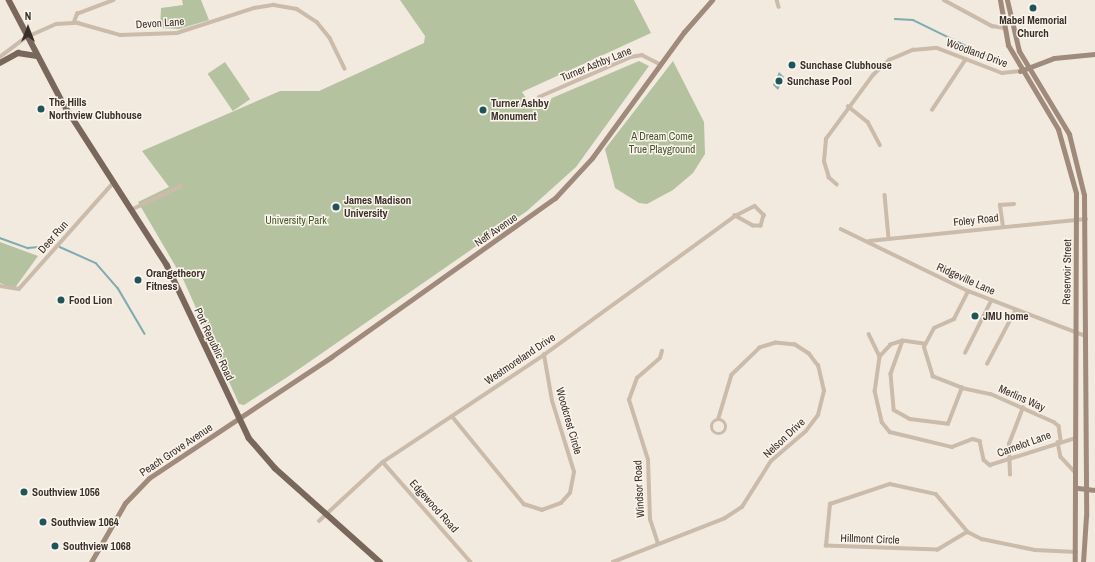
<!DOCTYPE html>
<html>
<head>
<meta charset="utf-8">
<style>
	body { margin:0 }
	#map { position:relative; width:1095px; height:562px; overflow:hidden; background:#f3eadf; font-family:"Archivo Narrow",sans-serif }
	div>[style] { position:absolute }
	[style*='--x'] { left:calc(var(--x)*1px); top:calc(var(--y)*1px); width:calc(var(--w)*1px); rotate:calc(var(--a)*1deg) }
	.green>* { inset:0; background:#b5c29f; transform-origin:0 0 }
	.water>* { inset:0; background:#7eabb0 }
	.stream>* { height:1.5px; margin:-0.75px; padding:0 0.75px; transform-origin:0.75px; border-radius:0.75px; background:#7eabb0 }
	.street>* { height:3.5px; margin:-1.75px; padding:0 1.75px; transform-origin:1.75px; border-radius:1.75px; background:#cbbbab }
	.street>.ring { margin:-1.75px; padding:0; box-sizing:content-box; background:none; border:3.5px solid #cbbbab; border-radius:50% }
	.secondary>* { height:5px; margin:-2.5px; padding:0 2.5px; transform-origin:2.5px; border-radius:2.5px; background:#9f8a7c }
	.primary>* { height:5.5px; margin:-2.75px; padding:0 2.75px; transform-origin:2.75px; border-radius:2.75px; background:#7a675b }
	.dots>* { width:11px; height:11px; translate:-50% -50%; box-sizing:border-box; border:2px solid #faf4eb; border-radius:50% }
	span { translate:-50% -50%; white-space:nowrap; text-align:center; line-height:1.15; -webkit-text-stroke:3px #faf4eb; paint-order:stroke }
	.poi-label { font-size:11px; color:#392f2a; font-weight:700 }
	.left { translate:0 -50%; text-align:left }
	.street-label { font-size:11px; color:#392f2a }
	.park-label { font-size:11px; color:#46572e }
	.north { position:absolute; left:8px; top:8px; width:40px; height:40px; -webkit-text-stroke:3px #faf4eb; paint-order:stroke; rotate:0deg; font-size:11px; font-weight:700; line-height:16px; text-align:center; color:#392f2a }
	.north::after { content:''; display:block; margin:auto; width:14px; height:18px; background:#392f2a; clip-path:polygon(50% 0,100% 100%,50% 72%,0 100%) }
</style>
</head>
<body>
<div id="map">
	<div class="green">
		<div style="clip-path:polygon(182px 0,201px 0,209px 20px,179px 29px,160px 28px,161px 8px,183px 5px)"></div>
		<div style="clip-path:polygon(400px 0,634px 0,651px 33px,522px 92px,533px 109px,543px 109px,552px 98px,639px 61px,649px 66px,576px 167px,527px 211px,289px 376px,244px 405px,239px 404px,183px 279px,138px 202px,169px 187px,142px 151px,280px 91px,319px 91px,424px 43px,425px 36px)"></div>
		<div style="clip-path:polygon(673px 61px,704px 122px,705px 154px,693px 173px,673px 190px,647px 204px,639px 203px,615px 188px,605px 149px)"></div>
		<div style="left:225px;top:62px;width:45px;height:21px;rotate:56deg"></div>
		<div style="clip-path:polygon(0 242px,38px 256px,14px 289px,0 283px)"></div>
	</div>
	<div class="water">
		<div style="clip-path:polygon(779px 72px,784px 77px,778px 90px,773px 85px)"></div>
	</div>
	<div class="stream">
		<div style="--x:895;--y:19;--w:18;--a:3"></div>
		<div style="--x:913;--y:20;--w:91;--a:26"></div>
		<div style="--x:0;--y:238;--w:30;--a:20"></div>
		<div style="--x:28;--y:248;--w:22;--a:-5"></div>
		<div style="--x:60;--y:247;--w:39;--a:24"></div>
		<div style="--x:96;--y:263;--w:33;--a:49"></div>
		<div style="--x:118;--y:288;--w:53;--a:59.6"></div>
	</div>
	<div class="street">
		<div style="--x:777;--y:0;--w:7;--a:74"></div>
		<div style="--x:944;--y:0;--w:55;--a:28.4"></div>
		<div style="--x:992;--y:26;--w:12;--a:9"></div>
		<div style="--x:74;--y:22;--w:9;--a:-69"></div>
		<div style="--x:77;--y:14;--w:39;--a:-21"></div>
		<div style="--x:0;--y:57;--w:34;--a:-37"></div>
		<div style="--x:27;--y:37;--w:32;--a:-24"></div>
		<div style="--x:56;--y:24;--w:22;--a:-3"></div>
		<div style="--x:78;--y:23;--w:44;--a:15.9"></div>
		<div style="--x:120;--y:35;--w:57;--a:-2"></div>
		<div style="--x:177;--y:33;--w:81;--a:-18"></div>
		<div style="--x:254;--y:8;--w:20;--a:-9"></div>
		<div style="--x:274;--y:5;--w:23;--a:10"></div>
		<div style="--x:297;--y:9;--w:24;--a:33"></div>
		<div style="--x:317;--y:22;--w:21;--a:51"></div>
		<div style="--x:330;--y:38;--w:34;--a:64"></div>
		<div style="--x:539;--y:97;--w:100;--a:-23.5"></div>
		<div style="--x:631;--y:57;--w:11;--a:-10"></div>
		<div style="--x:642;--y:55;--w:20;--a:27"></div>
		<div style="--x:848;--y:106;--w:26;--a:39"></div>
		<div style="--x:868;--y:122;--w:26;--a:62"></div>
		<div style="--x:932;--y:110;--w:61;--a:-56.3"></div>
		<div style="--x:837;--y:185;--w:11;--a:-139"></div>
		<div style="--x:829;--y:178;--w:17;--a:-107"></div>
		<div style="--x:824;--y:162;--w:23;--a:-85"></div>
		<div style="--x:826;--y:139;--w:79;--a:-53.7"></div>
		<div style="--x:873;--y:75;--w:22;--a:-43"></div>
		<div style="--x:889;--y:60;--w:26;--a:-23"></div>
		<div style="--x:913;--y:50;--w:24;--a:-5"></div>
		<div style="--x:937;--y:48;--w:70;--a:21"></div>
		<div style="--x:1002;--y:73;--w:18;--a:-6"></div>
		<div style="--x:885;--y:195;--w:43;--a:84.7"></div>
		<div style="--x:755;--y:206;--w:13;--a:45"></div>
		<div style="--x:764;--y:215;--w:11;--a:105"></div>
		<div style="--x:761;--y:226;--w:8;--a:180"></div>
		<div style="--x:753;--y:226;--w:21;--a:-151"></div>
		<div style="--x:735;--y:216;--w:22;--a:-27"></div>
		<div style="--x:133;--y:209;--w:53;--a:-25.6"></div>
		<div style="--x:1003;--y:227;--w:22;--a:-98"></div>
		<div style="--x:1000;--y:205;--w:14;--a:-4"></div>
		<div style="--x:841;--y:229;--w:141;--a:26"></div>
		<div style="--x:968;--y:291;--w:126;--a:20.9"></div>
		<div style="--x:869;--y:241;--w:218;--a:-5.8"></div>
		<div style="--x:0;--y:286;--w:19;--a:9"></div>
		<div style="--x:19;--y:289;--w:143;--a:-48.4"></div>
		<div style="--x:869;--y:334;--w:25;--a:64"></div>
		<div style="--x:903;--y:341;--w:35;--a:110"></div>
		<div style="--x:891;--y:374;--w:36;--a:85"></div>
		<div style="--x:894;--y:410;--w:18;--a:29"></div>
		<div style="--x:910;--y:419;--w:38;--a:7"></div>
		<div style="--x:948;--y:424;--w:39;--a:-69"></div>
		<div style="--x:962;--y:388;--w:31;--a:-159"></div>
		<div style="--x:933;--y:377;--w:31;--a:-107"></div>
		<div style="--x:924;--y:347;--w:21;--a:-62"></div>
		<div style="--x:934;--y:328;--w:22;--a:-24"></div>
		<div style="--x:954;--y:319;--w:31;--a:-63"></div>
		<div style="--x:924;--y:344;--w:21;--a:-172"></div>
		<div style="--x:903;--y:341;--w:13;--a:162"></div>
		<div style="--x:891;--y:345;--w:16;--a:133"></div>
		<div style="--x:880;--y:357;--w:34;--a:98"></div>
		<div style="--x:875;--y:391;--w:32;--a:77"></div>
		<div style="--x:882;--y:422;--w:13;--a:51"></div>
		<div style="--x:890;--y:432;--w:64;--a:13.6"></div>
		<div style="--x:952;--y:447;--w:22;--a:-21"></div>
		<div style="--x:973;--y:439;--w:7;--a:16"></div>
		<div style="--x:980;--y:441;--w:19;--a:78"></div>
		<div style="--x:984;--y:460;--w:8;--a:40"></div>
		<div style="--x:990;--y:465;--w:90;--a:-17.4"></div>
		<div style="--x:965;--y:353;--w:58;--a:-63.4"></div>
		<div style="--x:987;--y:364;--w:60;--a:-62.2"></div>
		<div style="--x:962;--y:388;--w:30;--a:12"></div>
		<div style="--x:991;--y:394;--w:69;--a:24"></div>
		<div style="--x:1054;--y:422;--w:6;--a:39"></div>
		<div style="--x:1059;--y:426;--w:15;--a:82"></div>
		<div style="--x:452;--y:416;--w:114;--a:50.7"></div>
		<div style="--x:524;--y:504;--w:19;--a:18"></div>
		<div style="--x:542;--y:510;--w:20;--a:-20"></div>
		<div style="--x:561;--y:503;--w:13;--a:-48"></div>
		<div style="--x:570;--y:493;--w:21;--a:-79"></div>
		<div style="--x:574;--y:472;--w:74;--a:-107.2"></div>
		<div style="--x:552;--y:401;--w:47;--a:-99.9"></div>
		<div class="ring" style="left:712px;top:420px;width:10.5px;height:10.5px"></div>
		<div style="--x:1058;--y:442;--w:15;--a:79"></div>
		<div style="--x:1061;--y:457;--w:19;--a:47"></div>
		<div style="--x:383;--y:462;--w:133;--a:48.7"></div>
		<div style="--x:1010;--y:475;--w:31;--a:-92"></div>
		<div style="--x:1009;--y:444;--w:39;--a:-69"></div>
		<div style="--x:319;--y:521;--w:87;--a:-42.7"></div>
		<div style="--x:383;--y:462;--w:193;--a:-33.6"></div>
		<div style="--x:544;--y:355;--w:236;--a:-36"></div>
		<div style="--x:968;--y:532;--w:35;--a:149"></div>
		<div style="--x:938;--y:550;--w:112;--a:-178"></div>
		<div style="--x:826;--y:546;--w:42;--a:-84.6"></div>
		<div style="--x:830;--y:504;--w:63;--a:-18.4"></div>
		<div style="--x:890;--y:484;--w:47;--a:12.3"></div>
		<div style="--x:936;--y:494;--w:50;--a:49.9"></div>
		<div style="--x:968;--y:532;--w:16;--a:27"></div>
		<div style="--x:982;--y:539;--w:54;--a:11.7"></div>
		<div style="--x:1035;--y:550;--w:41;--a:2.8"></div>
		<div style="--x:658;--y:544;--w:25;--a:-108"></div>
		<div style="--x:650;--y:520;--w:60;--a:-91.9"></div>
		<div style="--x:648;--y:460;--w:63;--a:-107.6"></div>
		<div style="--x:629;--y:400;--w:23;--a:-70"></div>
		<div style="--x:637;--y:378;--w:30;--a:-41"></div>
		<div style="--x:660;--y:358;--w:7;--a:-74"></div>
		<div style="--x:613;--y:562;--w:120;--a:-21.4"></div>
		<div style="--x:725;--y:518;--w:20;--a:-33"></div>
		<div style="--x:742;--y:507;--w:54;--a:-57.8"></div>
		<div style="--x:771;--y:461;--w:46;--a:-40.6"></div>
		<div style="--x:806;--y:431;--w:20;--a:-53"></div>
		<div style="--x:818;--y:415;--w:25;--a:-76"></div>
		<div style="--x:824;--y:391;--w:26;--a:-103"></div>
		<div style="--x:818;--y:366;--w:15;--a:-127"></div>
		<div style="--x:809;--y:354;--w:17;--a:-147"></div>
		<div style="--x:795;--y:345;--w:19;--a:-174"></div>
		<div style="--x:776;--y:343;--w:17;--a:163"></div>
		<div style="--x:760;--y:348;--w:39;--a:136"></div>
		<div style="--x:732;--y:375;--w:45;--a:106.8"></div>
	</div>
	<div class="secondary">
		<div style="--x:1000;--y:0;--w:46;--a:79.9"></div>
		<div style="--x:1008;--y:45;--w:98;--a:59.2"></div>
		<div style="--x:1058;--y:129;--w:66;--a:74.3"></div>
		<div style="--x:1076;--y:193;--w:369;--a:90.2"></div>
		<div style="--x:1007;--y:0;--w:52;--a:76.8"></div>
		<div style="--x:1019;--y:51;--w:97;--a:58.9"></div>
		<div style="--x:1069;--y:134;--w:63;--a:76.2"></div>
		<div style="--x:1084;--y:195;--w:321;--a:89.6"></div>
		<div style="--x:1086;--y:516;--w:46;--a:93.7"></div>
		<div style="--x:1020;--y:71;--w:36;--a:-21"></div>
		<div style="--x:1054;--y:58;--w:41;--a:-5.6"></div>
		<div style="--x:1078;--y:488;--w:17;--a:7"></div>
		<div style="--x:91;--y:562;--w:68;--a:-60"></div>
		<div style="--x:125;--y:503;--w:35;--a:-46"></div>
		<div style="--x:149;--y:478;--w:219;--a:-33.6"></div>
		<div style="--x:331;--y:357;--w:275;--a:-35.4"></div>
		<div style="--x:555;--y:198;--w:54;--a:-47.2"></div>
		<div style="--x:592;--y:158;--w:156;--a:-53.9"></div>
		<div style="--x:684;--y:32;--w:43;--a:-48.8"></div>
	</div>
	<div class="primary">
		<div style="--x:9;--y:0;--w:116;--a:62.3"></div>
		<div style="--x:63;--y:103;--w:193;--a:57.3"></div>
		<div style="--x:167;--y:265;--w:191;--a:64.6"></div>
		<div style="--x:249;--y:438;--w:40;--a:49"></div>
		<div style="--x:275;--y:468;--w:141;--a:41.8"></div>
		<div style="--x:0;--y:63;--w:21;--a:-29"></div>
		<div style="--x:18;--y:53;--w:19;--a:9"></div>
	</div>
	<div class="dots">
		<div style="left:1033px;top:8px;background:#1f545a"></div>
		<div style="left:792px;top:65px;background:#1f545a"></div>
		<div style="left:779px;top:81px;background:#1f545a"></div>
		<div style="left:41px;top:109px;background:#1f545a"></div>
		<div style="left:483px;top:110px;background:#1f545a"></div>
		<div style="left:336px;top:207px;background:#1f545a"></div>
		<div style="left:138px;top:280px;background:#1f545a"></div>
		<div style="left:61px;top:300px;background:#1f545a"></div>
		<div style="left:975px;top:316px;background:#1f545a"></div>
		<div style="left:24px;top:492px;background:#1f545a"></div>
		<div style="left:43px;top:522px;background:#1f545a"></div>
		<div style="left:55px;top:546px;background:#1f545a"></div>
	</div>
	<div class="poi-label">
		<span style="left:1033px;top:27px">Mabel Memorial<br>Church</span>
		<span class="left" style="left:800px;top:65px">Sunchase Clubhouse</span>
		<span class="left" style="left:787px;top:81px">Sunchase Pool</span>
		<span class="left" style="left:49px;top:109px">The Hills<br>Northview Clubhouse</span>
		<span class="left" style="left:491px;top:110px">Turner Ashby<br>Monument</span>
		<span class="left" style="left:344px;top:207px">James Madison<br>University</span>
		<span class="left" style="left:146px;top:280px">Orangetheory<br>Fitness</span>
		<span class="left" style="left:69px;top:300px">Food Lion</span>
		<span class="left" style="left:983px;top:316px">JMU home</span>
		<span class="left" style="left:32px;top:492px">Southview 1056</span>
		<span class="left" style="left:51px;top:522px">Southview 1064</span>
		<span class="left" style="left:63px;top:546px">Southview 1068</span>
	</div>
	<div class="street-label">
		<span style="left:160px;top:23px;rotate:-4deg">Devon Lane</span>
		<span style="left:977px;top:53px;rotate:20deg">Woodland Drive</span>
		<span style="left:596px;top:64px;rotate:-22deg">Turner Ashby Lane</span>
		<span style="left:976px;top:220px;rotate:-6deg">Foley Road</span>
		<span style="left:496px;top:230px;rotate:-35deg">Neff Avenue</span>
		<span style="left:53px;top:237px;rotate:-49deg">Deer Run</span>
		<span style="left:1067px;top:272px;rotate:-89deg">Reservoir Street</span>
		<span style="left:966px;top:279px;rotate:24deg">Ridgeville Lane</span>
		<span style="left:214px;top:344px;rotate:65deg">Port Republic Road</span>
		<span style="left:520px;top:359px;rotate:-34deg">Westmoreland Drive</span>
		<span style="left:1022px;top:398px;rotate:24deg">Merlins Way</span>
		<span style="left:569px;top:421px;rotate:74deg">Woodcrest Circle</span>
		<span style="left:784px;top:438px;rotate:-43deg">Nelson Drive</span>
		<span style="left:1024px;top:444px;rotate:-20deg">Camelot Lane</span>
		<span style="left:176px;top:450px;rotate:-34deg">Peach Grove Avenue</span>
		<span style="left:639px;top:489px;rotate:-93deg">Windsor Road</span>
		<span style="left:434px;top:506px;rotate:48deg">Edgewood Road</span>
		<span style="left:870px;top:539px;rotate:2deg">Hillmont Circle</span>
	</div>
	<div class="park-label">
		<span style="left:662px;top:143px">A Dream Come<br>True Playground</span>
		<span style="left:296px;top:220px">University Park</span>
	</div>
	<div class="north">N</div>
</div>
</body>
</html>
